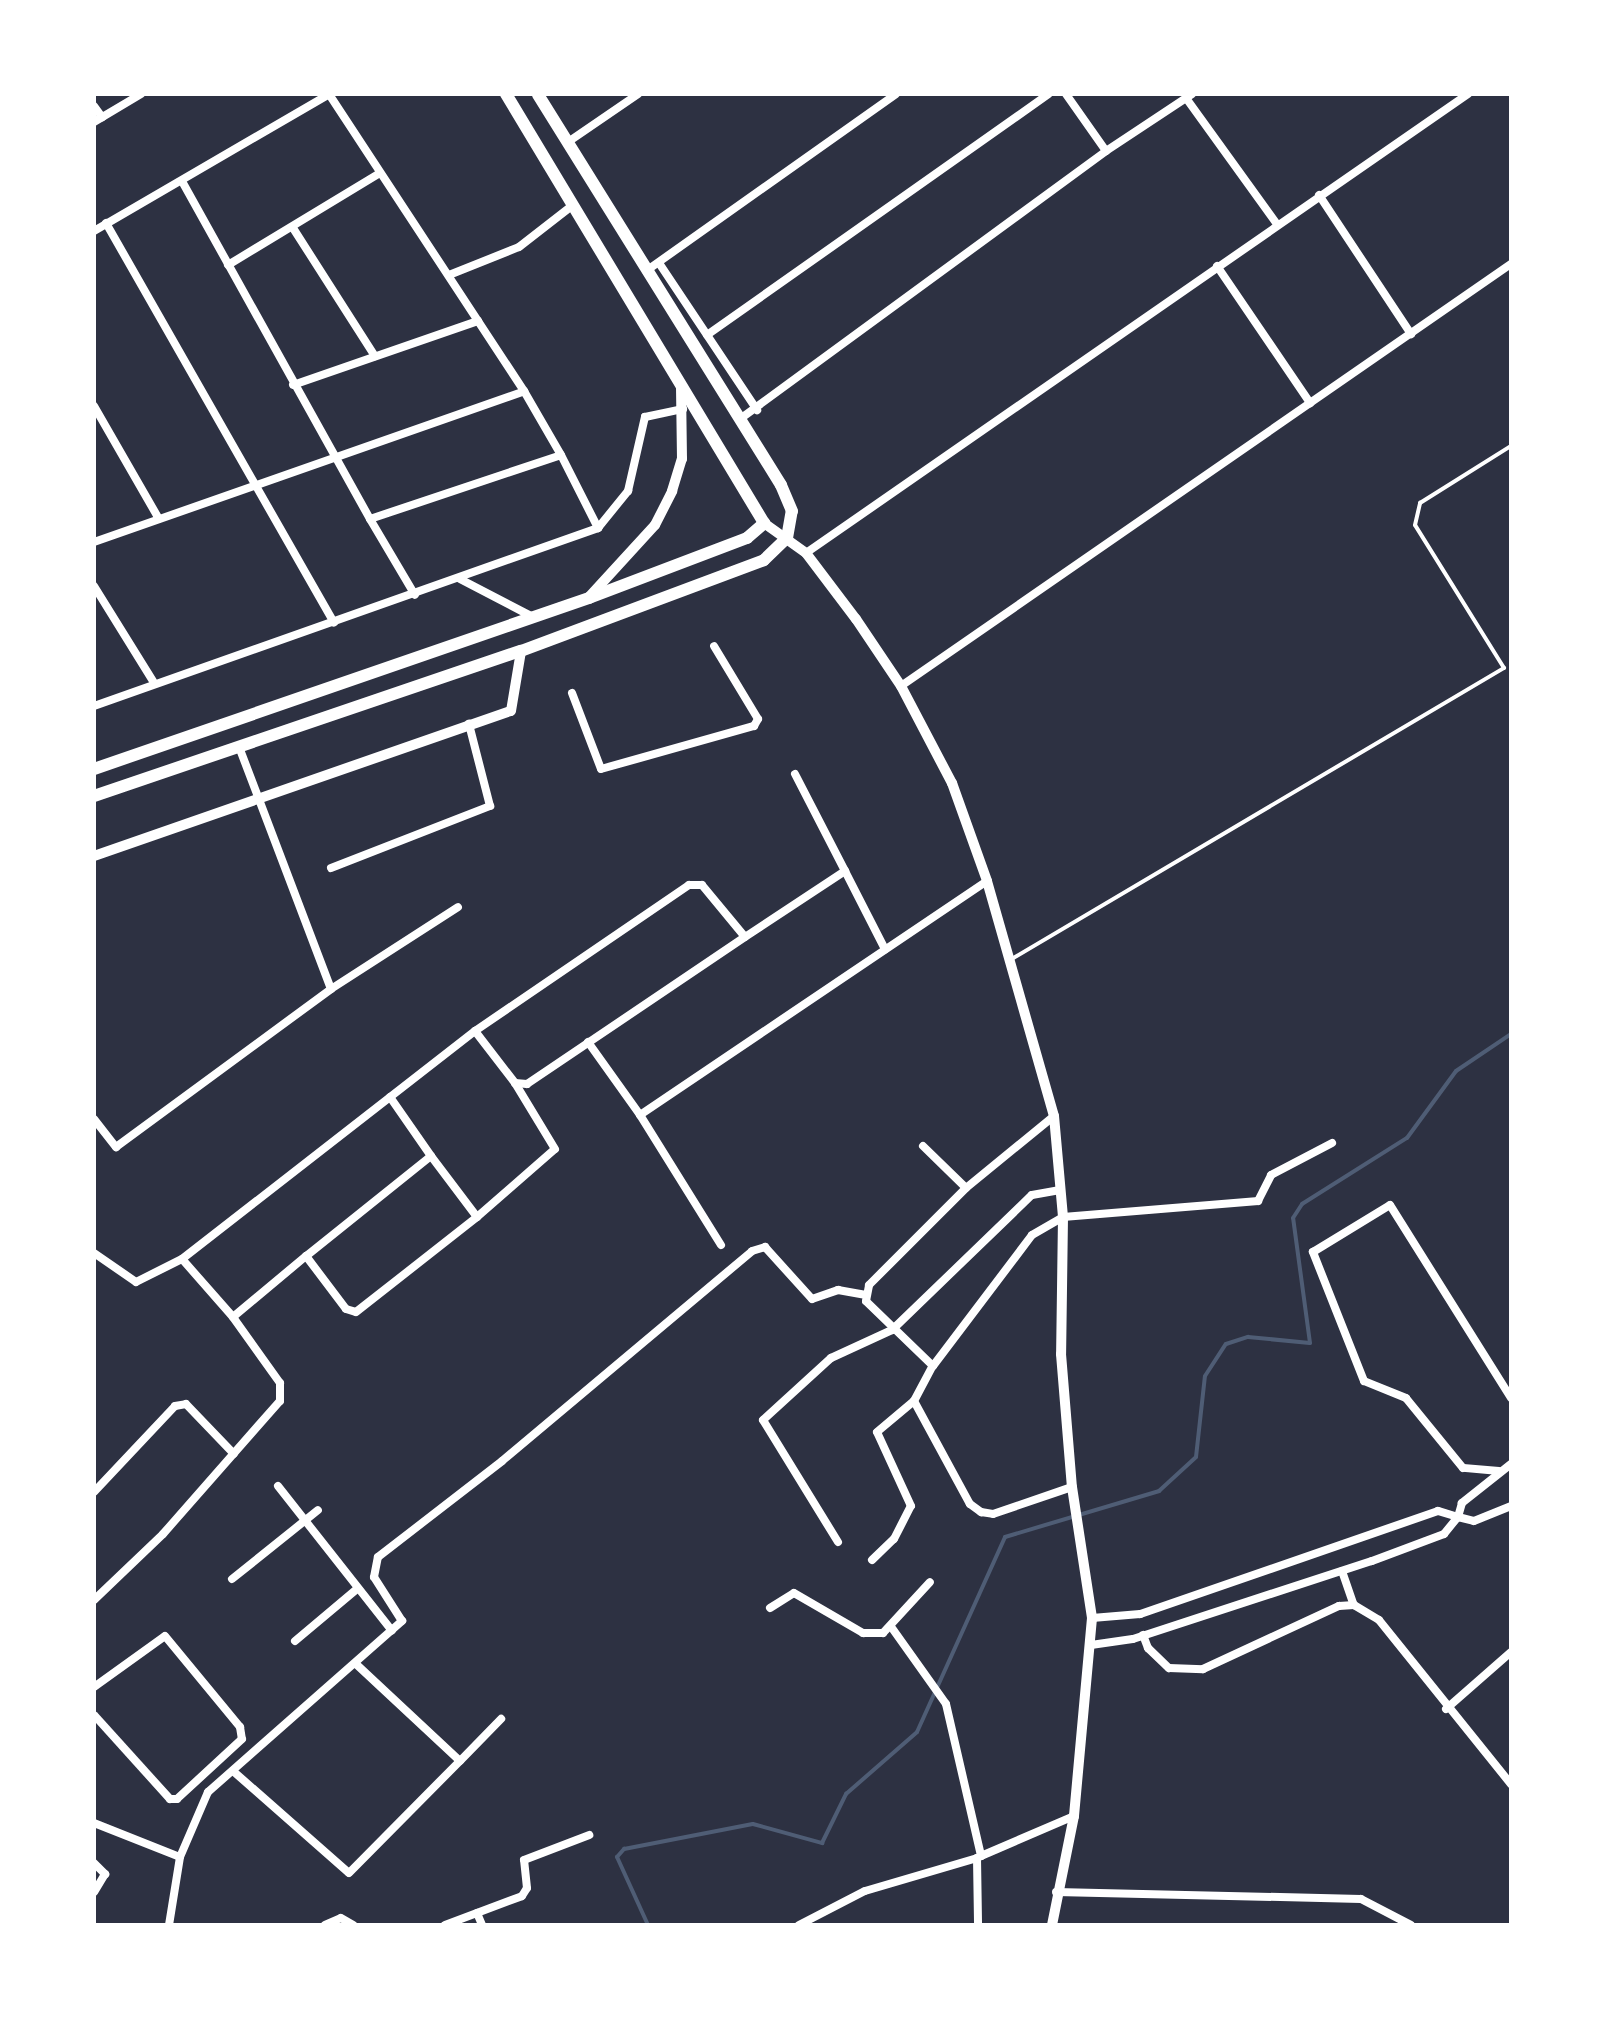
<!DOCTYPE html>
<html>
<head>
<meta charset="utf-8">
<style>
	body { margin:0 }
	#map { position:relative; width:1605px; height:2019px; overflow:hidden; background:#2d3142; font-family:Jost,sans-serif }
	div>[style] { position:absolute }
	[style*='--x'] { left:calc(var(--x)*1px); top:calc(var(--y)*1px); width:calc(var(--w)*1px); rotate:calc(var(--a)*1deg) }
	.stream>* { height:4px; margin:-2px; padding:0 2px; transform-origin:2px; border-radius:2px; background:#4f5d75 }
	.service>* { height:4px; margin:-2px; padding:0 2px; transform-origin:2px; border-radius:2px; background:#fff }
	.minor>* { height:8px; margin:-4px; padding:0 4px; transform-origin:4px; border-radius:4px; background:#fff }
	.tertiary>* { height:10px; margin:-5px; padding:0 5px; transform-origin:5px; border-radius:5px; background:#fff }
	.primary>* { height:12px; margin:-6px; padding:0 6px; transform-origin:6px; border-radius:6px; background:#fff }
	span { translate:-50% -50%; white-space:nowrap; text-align:center; line-height:1.15; -webkit-text-stroke:7px #fff; paint-order:stroke }
	.frame { position:absolute; inset:0; border:96px solid #fff; pointer-events:none }
</style>
</head>
<body>
<div id="map">
	<div class="stream">
		<div style="--x:648;--y:1925;--w:75;--a:-114.5"></div>
		<div style="--x:617;--y:1857;--w:11;--a:-49"></div>
		<div style="--x:624;--y:1849;--w:131;--a:-11"></div>
		<div style="--x:753;--y:1824;--w:72;--a:15.4"></div>
		<div style="--x:822;--y:1843;--w:55;--a:-63.9"></div>
		<div style="--x:846;--y:1794;--w:94;--a:-41.1"></div>
		<div style="--x:917;--y:1732;--w:214;--a:-65.7"></div>
		<div style="--x:1005;--y:1537;--w:161;--a:-16.6"></div>
		<div style="--x:1159;--y:1491;--w:50;--a:-42.6"></div>
		<div style="--x:1196;--y:1457;--w:81;--a:-83.7"></div>
		<div style="--x:1205;--y:1376;--w:38;--a:-57"></div>
		<div style="--x:1226;--y:1344;--w:23;--a:-18"></div>
		<div style="--x:1248;--y:1337;--w:62;--a:5.5"></div>
		<div style="--x:1310;--y:1343;--w:126;--a:-97.7"></div>
		<div style="--x:1293;--y:1218;--w:17;--a:-57"></div>
		<div style="--x:1302;--y:1204;--w:124;--a:-32.2"></div>
		<div style="--x:1407;--y:1138;--w:83;--a:-53.8"></div>
		<div style="--x:1456;--y:1071;--w:66;--a:-33.9"></div>
	</div>
	<div class="service">
		<div style="--x:1010;--y:960;--w:574;--a:-30.59"></div>
		<div style="--x:1504;--y:668;--w:168;--a:-121.9"></div>
		<div style="--x:1415;--y:525;--w:23;--a:-77"></div>
		<div style="--x:1420;--y:503;--w:107;--a:-32.1"></div>
	</div>
	<div class="minor">
		<div style="--x:1186;--y:98;--w:155;--a:54.2"></div>
		<div style="--x:94;--y:106;--w:14;--a:54"></div>
		<div style="--x:94;--y:122;--w:55;--a:-30.8"></div>
		<div style="--x:568;--y:142;--w:85;--a:-34.4"></div>
		<div style="--x:1106;--y:151;--w:103;--a:-33.5"></div>
		<div style="--x:183;--y:183;--w:385;--a:60.9"></div>
		<div style="--x:370;--y:519;--w:201;--a:-18.5"></div>
		<div style="--x:561;--y:455;--w:82;--a:63.1"></div>
		<div style="--x:1319;--y:195;--w:167;--a:56.5"></div>
		<div style="--x:106;--y:223;--w:460;--a:60.3"></div>
		<div style="--x:293;--y:228;--w:152;--a:57.4"></div>
		<div style="--x:94;--y:231;--w:272;--a:-30.2"></div>
		<div style="--x:659;--y:263;--w:177;--a:56.3"></div>
		<div style="--x:228;--y:265;--w:175;--a:-31.2"></div>
		<div style="--x:1217;--y:266;--w:166;--a:55.8"></div>
		<div style="--x:646;--y:271;--w:306;--a:-35.3"></div>
		<div style="--x:449;--y:275;--w:75;--a:-21.8"></div>
		<div style="--x:519;--y:247;--w:68;--a:-37.9"></div>
		<div style="--x:707;--y:335;--w:418;--a:-35.2"></div>
		<div style="--x:293;--y:385;--w:196;--a:-19.1"></div>
		<div style="--x:524;--y:391;--w:74;--a:60"></div>
		<div style="--x:94;--y:406;--w:130;--a:60.1"></div>
		<div style="--x:740;--y:419;--w:454;--a:-36.2"></div>
		<div style="--x:1106;--y:151;--w:70;--a:-125.1"></div>
		<div style="--x:370;--y:519;--w:88;--a:59.4"></div>
		<div style="--x:94;--y:542;--w:456;--a:-19.3"></div>
		<div style="--x:524;--y:391;--w:355;--a:-123.3"></div>
		<div style="--x:806;--y:553;--w:806;--a:-34.74"></div>
		<div style="--x:460;--y:579;--w:82;--a:27.5"></div>
		<div style="--x:94;--y:586;--w:112;--a:58.2"></div>
		<div style="--x:901;--y:686;--w:742;--a:-34.68"></div>
		<div style="--x:572;--y:693;--w:81;--a:69.1"></div>
		<div style="--x:601;--y:769;--w:159;--a:-15.7"></div>
		<div style="--x:754;--y:726;--w:8;--a:-60"></div>
		<div style="--x:758;--y:719;--w:85;--a:-121.1"></div>
		<div style="--x:94;--y:706;--w:535;--a:-19.45"></div>
		<div style="--x:598;--y:528;--w:48;--a:-51"></div>
		<div style="--x:628;--y:491;--w:76;--a:-77.1"></div>
		<div style="--x:645;--y:417;--w:39;--a:-12"></div>
		<div style="--x:795;--y:774;--w:109;--a:62.7"></div>
		<div style="--x:331;--y:868;--w:171;--a:-21.3"></div>
		<div style="--x:490;--y:806;--w:85;--a:-104.4"></div>
		<div style="--x:331;--y:989;--w:151;--a:-32.8"></div>
		<div style="--x:475;--y:1031;--w:66;--a:52.4"></div>
		<div style="--x:515;--y:1083;--w:12;--a:5"></div>
		<div style="--x:527;--y:1084;--w:263;--a:-34"></div>
		<div style="--x:588;--y:1042;--w:90;--a:54.5"></div>
		<div style="--x:390;--y:1097;--w:72;--a:55.2"></div>
		<div style="--x:94;--y:1119;--w:36;--a:52"></div>
		<div style="--x:116;--y:1147;--w:267;--a:-36.3"></div>
		<div style="--x:331;--y:989;--w:259;--a:-110.8"></div>
		<div style="--x:923;--y:1146;--w:60;--a:44.3"></div>
		<div style="--x:477;--y:1217;--w:103;--a:-41.1"></div>
		<div style="--x:555;--y:1149;--w:77;--a:-121.2"></div>
		<div style="--x:721;--y:1245;--w:153;--a:-121.9"></div>
		<div style="--x:640;--y:1115;--w:419;--a:-34"></div>
		<div style="--x:94;--y:1253;--w:51;--a:34.6"></div>
		<div style="--x:136;--y:1282;--w:51;--a:-26.6"></div>
		<div style="--x:306;--y:1256;--w:66;--a:53"></div>
		<div style="--x:346;--y:1309;--w:10;--a:17"></div>
		<div style="--x:356;--y:1312;--w:154;--a:-38.1"></div>
		<div style="--x:477;--y:1217;--w:76;--a:-127"></div>
		<div style="--x:431;--y:1156;--w:160;--a:141.3"></div>
		<div style="--x:306;--y:1256;--w:95;--a:140.1"></div>
		<div style="--x:233;--y:1317;--w:77;--a:-131.3"></div>
		<div style="--x:182;--y:1259;--w:371;--a:-37.9"></div>
		<div style="--x:475;--y:1031;--w:259;--a:-34.3"></div>
		<div style="--x:689;--y:885;--w:13;--a:0"></div>
		<div style="--x:702;--y:885;--w:67;--a:50.4"></div>
		<div style="--x:745;--y:937;--w:120;--a:-33.4"></div>
		<div style="--x:845;--y:871;--w:88;--a:62.9"></div>
		<div style="--x:933;--y:1366;--w:93;--a:-135.9"></div>
		<div style="--x:866;--y:1301;--w:16;--a:-79"></div>
		<div style="--x:869;--y:1285;--w:137;--a:-45"></div>
		<div style="--x:966;--y:1188;--w:114;--a:-39.3"></div>
		<div style="--x:914;--y:1401;--w:117;--a:61.5"></div>
		<div style="--x:970;--y:1504;--w:14;--a:36"></div>
		<div style="--x:981;--y:1512;--w:12;--a:9"></div>
		<div style="--x:993;--y:1514;--w:83;--a:-18.9"></div>
		<div style="--x:1511;--y:1464;--w:63;--a:141.5"></div>
		<div style="--x:1462;--y:1503;--w:15;--a:106"></div>
		<div style="--x:1458;--y:1517;--w:16;--a:14"></div>
		<div style="--x:1474;--y:1521;--w:40;--a:-22"></div>
		<div style="--x:1499;--y:1471;--w:36;--a:-175"></div>
		<div style="--x:1463;--y:1468;--w:90;--a:-129.2"></div>
		<div style="--x:1406;--y:1398;--w:45;--a:-158"></div>
		<div style="--x:1364;--y:1381;--w:139;--a:-111.6"></div>
		<div style="--x:1313;--y:1252;--w:90;--a:-31.4"></div>
		<div style="--x:1390;--y:1205;--w:228;--a:57.9"></div>
		<div style="--x:278;--y:1486;--w:184;--a:51.8"></div>
		<div style="--x:94;--y:1492;--w:118;--a:-46.7"></div>
		<div style="--x:175;--y:1406;--w:11;--a:-10"></div>
		<div style="--x:186;--y:1404;--w:69;--a:46.2"></div>
		<div style="--x:838;--y:1542;--w:143;--a:-121.6"></div>
		<div style="--x:763;--y:1420;--w:92;--a:-42.4"></div>
		<div style="--x:831;--y:1358;--w:67;--a:-24.7"></div>
		<div style="--x:892;--y:1330;--w:194;--a:-44"></div>
		<div style="--x:1032;--y:1195;--w:27;--a:-10"></div>
		<div style="--x:872;--y:1560;--w:30;--a:-44"></div>
		<div style="--x:894;--y:1539;--w:37;--a:-63"></div>
		<div style="--x:911;--y:1506;--w:81;--a:-114.7"></div>
		<div style="--x:877;--y:1432;--w:48;--a:-40"></div>
		<div style="--x:914;--y:1401;--w:40;--a:-62"></div>
		<div style="--x:933;--y:1366;--w:164;--a:-52.9"></div>
		<div style="--x:1032;--y:1235;--w:36;--a:-30"></div>
		<div style="--x:1063;--y:1217;--w:196;--a:-4.7"></div>
		<div style="--x:1258;--y:1201;--w:29;--a:-63"></div>
		<div style="--x:1271;--y:1175;--w:69;--a:-27.7"></div>
		<div style="--x:1342;--y:1571;--w:36;--a:71"></div>
		<div style="--x:232;--y:1579;--w:110;--a:-38.7"></div>
		<div style="--x:94;--y:1600;--w:95;--a:-43.7"></div>
		<div style="--x:163;--y:1534;--w:177;--a:-48.7"></div>
		<div style="--x:280;--y:1401;--w:18;--a:-90"></div>
		<div style="--x:280;--y:1383;--w:81;--a:-125.5"></div>
		<div style="--x:770;--y:1608;--w:28;--a:-32"></div>
		<div style="--x:794;--y:1593;--w:80;--a:30.1"></div>
		<div style="--x:863;--y:1633;--w:20;--a:0"></div>
		<div style="--x:883;--y:1633;--w:69;--a:-47.3"></div>
		<div style="--x:892;--y:1628;--w:93;--a:54.6"></div>
		<div style="--x:946;--y:1704;--w:156;--a:77"></div>
		<div style="--x:981;--y:1856;--w:4;--a:153"></div>
		<div style="--x:977;--y:1858;--w:67;--a:89.1"></div>
		<div style="--x:1143;--y:1635;--w:14;--a:69"></div>
		<div style="--x:1148;--y:1648;--w:29;--a:44"></div>
		<div style="--x:1169;--y:1668;--w:34;--a:2"></div>
		<div style="--x:1203;--y:1669;--w:150;--a:-24.9"></div>
		<div style="--x:1339;--y:1606;--w:15;--a:-4"></div>
		<div style="--x:1354;--y:1605;--w:29;--a:31"></div>
		<div style="--x:1379;--y:1620;--w:211;--a:51.2"></div>
		<div style="--x:295;--y:1641;--w:81;--a:-40"></div>
		<div style="--x:1091;--y:1645;--w:42;--a:-8.1"></div>
		<div style="--x:1133;--y:1639;--w:251;--a:-18.1"></div>
		<div style="--x:1372;--y:1561;--w:77;--a:-20.6"></div>
		<div style="--x:1444;--y:1534;--w:22;--a:-51"></div>
		<div style="--x:1458;--y:1517;--w:21;--a:-163"></div>
		<div style="--x:1438;--y:1511;--w:315;--a:160.9"></div>
		<div style="--x:1140;--y:1614;--w:48;--a:175.2"></div>
		<div style="--x:356;--y:1664;--w:142;--a:43"></div>
		<div style="--x:460;--y:1761;--w:59;--a:-45.7"></div>
		<div style="--x:94;--y:1687;--w:87;--a:-35.7"></div>
		<div style="--x:165;--y:1636;--w:118;--a:50.5"></div>
		<div style="--x:240;--y:1727;--w:12;--a:81"></div>
		<div style="--x:242;--y:1739;--w:88;--a:137.3"></div>
		<div style="--x:177;--y:1799;--w:7;--a:180"></div>
		<div style="--x:170;--y:1799;--w:113;--a:-132.1"></div>
		<div style="--x:1446;--y:1709;--w:86;--a:-41.2"></div>
		<div style="--x:233;--y:1771;--w:154;--a:41.3"></div>
		<div style="--x:349;--y:1873;--w:158;--a:-45.3"></div>
		<div style="--x:94;--y:1823;--w:92;--a:21.6"></div>
		<div style="--x:981;--y:1856;--w:101;--a:-23.3"></div>
		<div style="--x:94;--y:1863;--w:16;--a:45"></div>
		<div style="--x:105;--y:1874;--w:21;--a:121"></div>
		<div style="--x:1056;--y:1892;--w:305;--a:1.3"></div>
		<div style="--x:1361;--y:1899;--w:56;--a:27.5"></div>
		<div style="--x:477;--y:1913;--w:13;--a:67"></div>
		<div style="--x:169;--y:1925;--w:69;--a:-80.8"></div>
		<div style="--x:180;--y:1857;--w:71;--a:-66.7"></div>
		<div style="--x:208;--y:1792;--w:259;--a:-41.4"></div>
		<div style="--x:402;--y:1621;--w:52;--a:-122.5"></div>
		<div style="--x:374;--y:1577;--w:20;--a:-79"></div>
		<div style="--x:378;--y:1557;--w:157;--a:-37.7"></div>
		<div style="--x:502;--y:1461;--w:326;--a:-40"></div>
		<div style="--x:752;--y:1251;--w:14;--a:-17"></div>
		<div style="--x:765;--y:1247;--w:70;--a:47.9"></div>
		<div style="--x:812;--y:1299;--w:28;--a:-19"></div>
		<div style="--x:838;--y:1290;--w:27;--a:10"></div>
		<div style="--x:325;--y:1925;--w:17;--a:-24"></div>
		<div style="--x:341;--y:1918;--w:14;--a:30"></div>
		<div style="--x:445;--y:1925;--w:82;--a:-20.6"></div>
		<div style="--x:522;--y:1896;--w:9;--a:-58"></div>
		<div style="--x:527;--y:1888;--w:28;--a:-96"></div>
		<div style="--x:524;--y:1860;--w:70;--a:-21"></div>
		<div style="--x:799;--y:1925;--w:74;--a:-27.3"></div>
		<div style="--x:865;--y:1891;--w:117;--a:-16.4"></div>
	</div>
	<div class="tertiary">
		<div style="--x:764;--y:523;--w:52;--a:35.5"></div>
		<div style="--x:806;--y:553;--w:83;--a:52.9"></div>
		<div style="--x:856;--y:619;--w:81;--a:56.1"></div>
		<div style="--x:901;--y:686;--w:110;--a:62.3"></div>
		<div style="--x:952;--y:783;--w:104;--a:70.3"></div>
		<div style="--x:987;--y:881;--w:244;--a:74.1"></div>
		<div style="--x:1054;--y:1116;--w:101;--a:84.9"></div>
		<div style="--x:1063;--y:1217;--w:137;--a:90.8"></div>
		<div style="--x:1061;--y:1354;--w:133;--a:85.3"></div>
		<div style="--x:1072;--y:1487;--w:133;--a:81.3"></div>
		<div style="--x:1092;--y:1618;--w:199;--a:95.2"></div>
		<div style="--x:1074;--y:1816;--w:111;--a:101.4"></div>
		<div style="--x:590;--y:596;--w:96;--a:-47.5"></div>
		<div style="--x:655;--y:525;--w:38;--a:-63"></div>
		<div style="--x:672;--y:491;--w:34;--a:-73"></div>
		<div style="--x:682;--y:459;--w:71;--a:-90.8"></div>
		<div style="--x:94;--y:856;--w:441;--a:-19.2"></div>
		<div style="--x:511;--y:711;--w:61;--a:-80.5"></div>
	</div>
	<div class="primary">
		<div style="--x:94;--y:769;--w:524;--a:-19.06"></div>
		<div style="--x:589;--y:598;--w:169;--a:-20.8"></div>
		<div style="--x:747;--y:538;--w:23;--a:-41"></div>
		<div style="--x:764;--y:523;--w:501;--a:-121.02"></div>
		<div style="--x:94;--y:796;--w:451;--a:-18.8"></div>
		<div style="--x:521;--y:651;--w:259;--a:-20.5"></div>
		<div style="--x:764;--y:560;--w:32;--a:-44"></div>
		<div style="--x:787;--y:538;--w:27;--a:-80"></div>
		<div style="--x:792;--y:511;--w:28;--a:-113"></div>
		<div style="--x:781;--y:485;--w:460;--a:-121.9"></div>
	</div>
	<div class="frame"></div>
</div>
</body>
</html>
